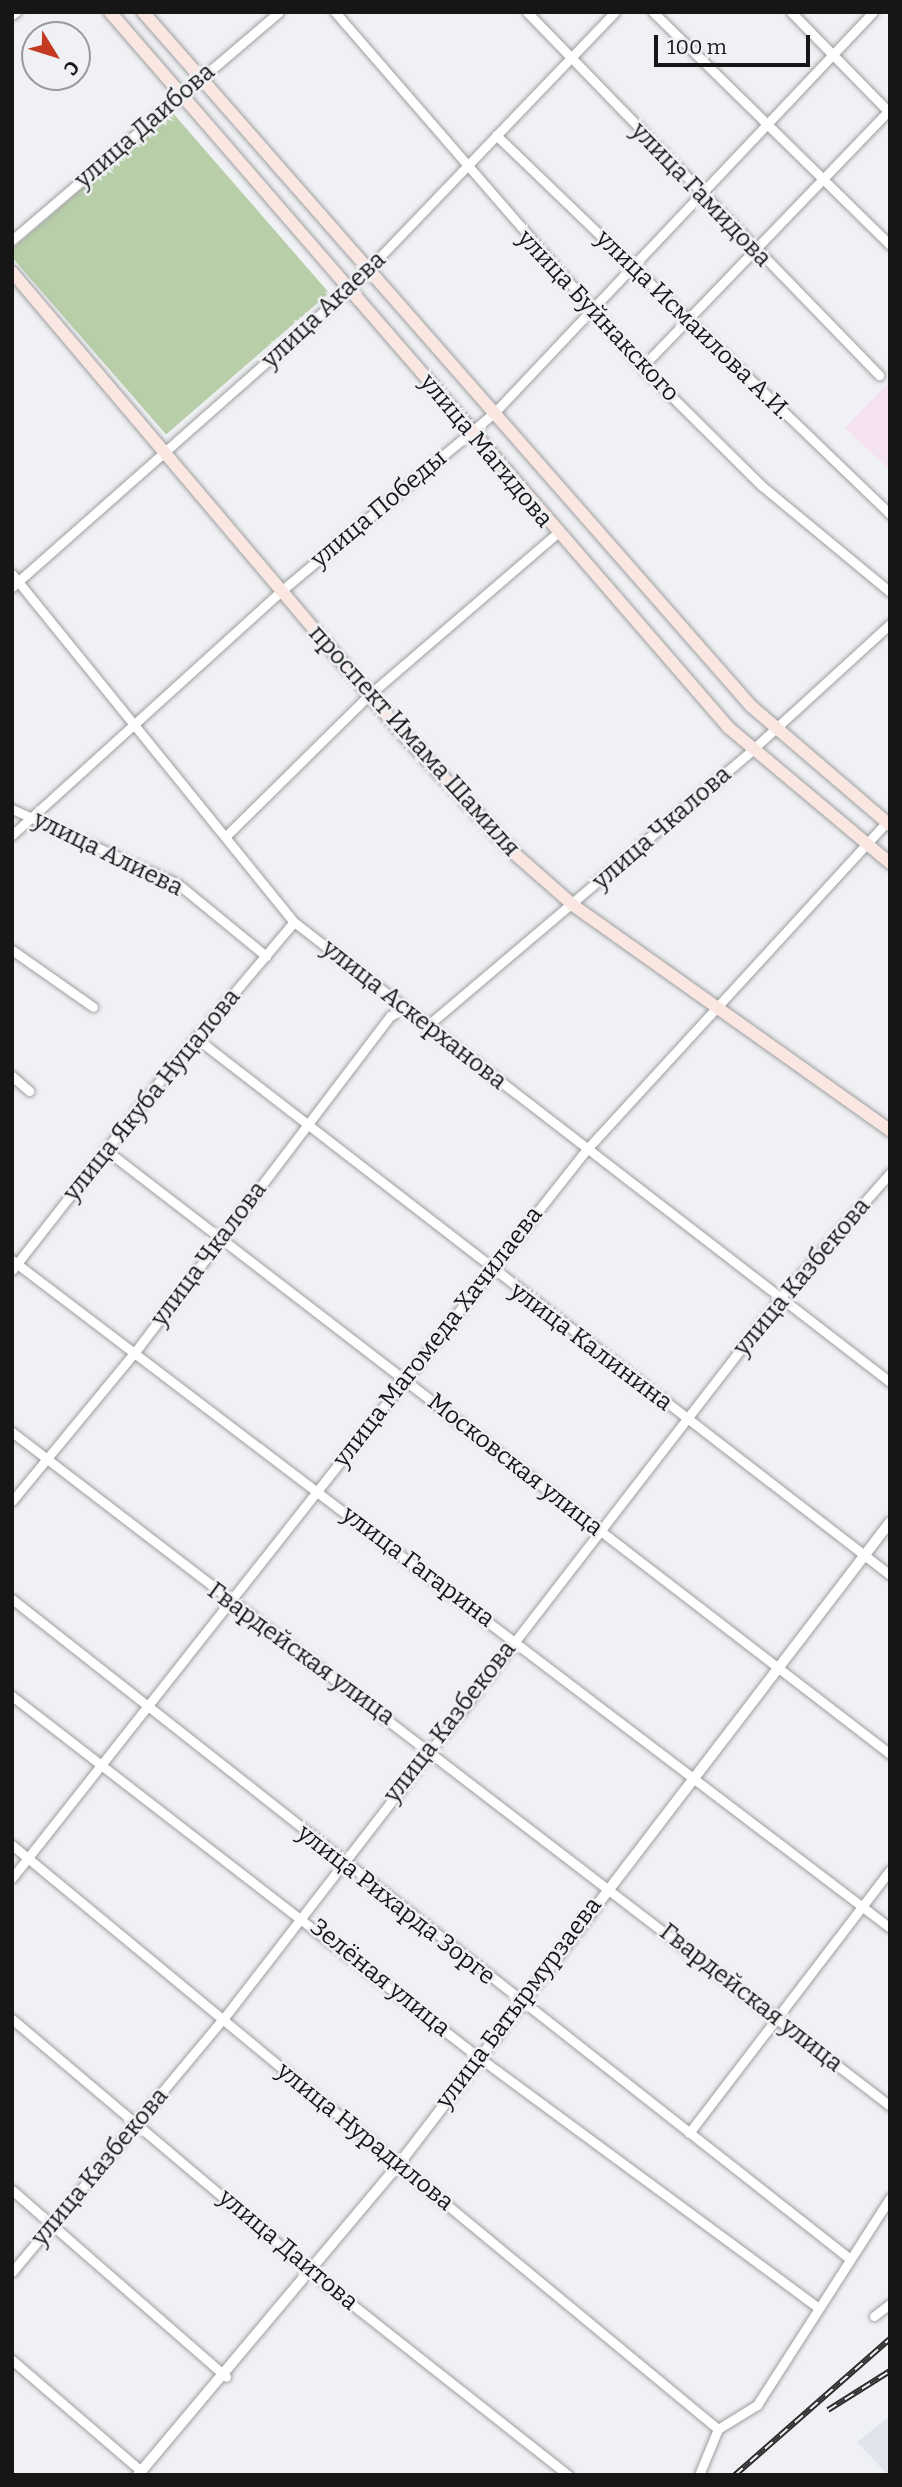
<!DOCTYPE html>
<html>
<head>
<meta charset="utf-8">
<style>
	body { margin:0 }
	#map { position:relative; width:902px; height:2487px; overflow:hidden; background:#f0f1f4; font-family:Bitter,serif }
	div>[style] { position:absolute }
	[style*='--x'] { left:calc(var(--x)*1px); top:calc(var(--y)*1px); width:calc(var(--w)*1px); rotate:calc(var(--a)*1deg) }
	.built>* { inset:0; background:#dfe4ed }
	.education>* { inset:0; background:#f4e1f1 }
	.green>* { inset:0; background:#b7cea9; transform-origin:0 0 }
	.roads { filter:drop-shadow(0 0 2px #9e9fa1) drop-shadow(0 0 2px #9e9fa1) }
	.minor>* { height:9px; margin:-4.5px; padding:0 4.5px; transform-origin:4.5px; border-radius:4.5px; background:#fff }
	.tertiary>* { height:10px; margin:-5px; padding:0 5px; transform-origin:5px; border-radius:5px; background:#fff }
	.secondary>* { height:12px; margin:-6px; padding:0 6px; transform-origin:6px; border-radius:6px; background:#fbe7e2 }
	.rail>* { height:6px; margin-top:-3px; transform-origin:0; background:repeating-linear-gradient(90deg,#f0f1f4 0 10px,#2d2d2e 0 20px); box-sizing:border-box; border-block:2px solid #2d2d2e }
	span { translate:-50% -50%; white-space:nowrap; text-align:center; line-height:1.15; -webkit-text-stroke:5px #f0f1f4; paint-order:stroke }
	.street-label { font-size:24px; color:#161617 }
	.frame { position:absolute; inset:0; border:14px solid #161617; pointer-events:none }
	.north { position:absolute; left:21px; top:21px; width:70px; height:70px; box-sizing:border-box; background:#f0f1f4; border:2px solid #99999c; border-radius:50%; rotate:128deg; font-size:19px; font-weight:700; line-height:28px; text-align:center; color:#161617 }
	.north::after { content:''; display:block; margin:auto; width:24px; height:32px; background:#c43921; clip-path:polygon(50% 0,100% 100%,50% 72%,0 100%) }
	.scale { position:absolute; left:654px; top:35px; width:156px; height:32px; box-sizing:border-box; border:4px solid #161617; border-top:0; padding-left:9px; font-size:21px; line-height:24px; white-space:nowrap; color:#161617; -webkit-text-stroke:5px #f0f1f4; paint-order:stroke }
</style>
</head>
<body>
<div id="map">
	<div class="built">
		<div style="clip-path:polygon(890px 2416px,890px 2475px,888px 2475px,857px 2442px)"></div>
	</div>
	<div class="education">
		<div style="clip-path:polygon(890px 381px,890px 470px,845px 428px)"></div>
	</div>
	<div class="green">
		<div style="left:171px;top:111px;width:241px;height:216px;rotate:49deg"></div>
	</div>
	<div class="roads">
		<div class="minor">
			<div style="--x:335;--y:12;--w:469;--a:49.1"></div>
			<div style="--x:642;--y:367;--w:169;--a:44.8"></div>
			<div style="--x:762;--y:486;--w:166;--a:39.6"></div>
			<div style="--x:527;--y:12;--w:506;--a:45.88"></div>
			<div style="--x:653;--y:12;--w:332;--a:44.5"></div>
			<div style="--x:791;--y:12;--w:141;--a:45.6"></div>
			<div style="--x:12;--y:15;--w:5;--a:-37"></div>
			<div style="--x:496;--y:135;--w:547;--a:43.89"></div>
			<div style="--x:12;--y:240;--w:351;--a:-40.5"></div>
			<div style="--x:642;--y:367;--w:355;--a:-46.1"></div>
			<div style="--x:12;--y:574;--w:448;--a:51"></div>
			<div style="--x:294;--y:922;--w:753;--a:37.66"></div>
			<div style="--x:12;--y:587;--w:453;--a:-41.5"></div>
			<div style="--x:351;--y:287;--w:381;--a:-46.2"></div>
			<div style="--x:12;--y:809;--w:182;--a:24.3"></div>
			<div style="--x:178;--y:884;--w:114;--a:39.3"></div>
			<div style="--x:12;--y:835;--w:363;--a:-42.2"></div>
			<div style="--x:281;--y:591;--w:279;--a:-39.9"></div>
			<div style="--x:495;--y:412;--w:550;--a:-46.62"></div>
			<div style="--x:227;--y:835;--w:199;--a:-44.6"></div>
			<div style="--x:369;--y:695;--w:247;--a:-40.7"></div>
			<div style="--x:12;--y:950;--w:99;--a:35.1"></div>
			<div style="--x:427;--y:1026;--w:426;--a:-40.3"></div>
			<div style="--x:752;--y:750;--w:187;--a:-42.4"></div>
			<div style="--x:196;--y:1038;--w:877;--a:37.73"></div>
			<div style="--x:12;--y:1076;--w:23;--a:41"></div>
			<div style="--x:106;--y:1150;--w:990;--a:37.61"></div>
			<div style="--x:12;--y:1260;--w:1103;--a:37.26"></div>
			<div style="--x:12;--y:1270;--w:231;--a:-52"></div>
			<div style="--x:154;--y:1088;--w:217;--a:-49.9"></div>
			<div style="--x:12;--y:1432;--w:1107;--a:37.51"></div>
			<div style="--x:12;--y:1501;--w:193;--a:-50.5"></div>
			<div style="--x:135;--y:1352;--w:422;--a:-52.8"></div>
			<div style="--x:390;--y:1016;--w:17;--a:-25"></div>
			<div style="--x:12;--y:1599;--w:1067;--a:38.22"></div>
			<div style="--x:12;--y:1696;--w:588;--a:37.75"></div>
			<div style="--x:477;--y:2056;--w:423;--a:36.4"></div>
			<div style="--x:12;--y:1845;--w:916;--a:39.6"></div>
			<div style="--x:12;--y:1878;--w:928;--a:-51.74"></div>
			<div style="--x:587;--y:1149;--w:447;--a:-47.5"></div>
			<div style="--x:12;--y:2019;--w:392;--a:40.2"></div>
			<div style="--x:311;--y:2272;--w:328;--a:38.3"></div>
			<div style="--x:689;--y:2133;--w:331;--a:-52.6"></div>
			<div style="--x:12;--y:2190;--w:284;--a:41.1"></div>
			<div style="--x:12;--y:2272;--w:331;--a:-50.2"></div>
			<div style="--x:224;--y:2018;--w:911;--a:-52.31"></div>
			<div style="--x:781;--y:1297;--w:165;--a:-48.7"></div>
			<div style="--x:874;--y:2316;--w:20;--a:-37"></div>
			<div style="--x:12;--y:2360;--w:170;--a:40.7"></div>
			<div style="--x:718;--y:2429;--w:46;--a:-31.6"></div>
			<div style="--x:757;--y:2405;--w:246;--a:-57.3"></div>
			<div style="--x:699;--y:2475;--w:50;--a:-67.6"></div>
		</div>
		<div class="tertiary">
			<div style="--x:138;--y:2475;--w:406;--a:-50"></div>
			<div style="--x:399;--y:2164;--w:808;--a:-52.59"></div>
		</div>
		<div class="secondary">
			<div style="--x:110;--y:12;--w:946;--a:49.16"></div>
			<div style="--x:729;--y:728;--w:210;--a:40"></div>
			<div style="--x:143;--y:12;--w:923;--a:48.78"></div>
			<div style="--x:751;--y:706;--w:183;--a:40.6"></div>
			<div style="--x:12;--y:272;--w:601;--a:49.79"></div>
			<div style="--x:400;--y:731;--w:168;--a:46.9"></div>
			<div style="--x:515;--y:854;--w:77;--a:41.3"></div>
			<div style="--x:573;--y:905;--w:389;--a:35.4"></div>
		</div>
	</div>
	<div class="rail">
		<div style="--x:828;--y:2410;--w:73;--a:-32.2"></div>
		<div style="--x:735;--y:2475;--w:206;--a:-41.3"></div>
	</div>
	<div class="street-label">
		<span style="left:145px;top:126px;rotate:-41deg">улица Даибова</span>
		<span style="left:701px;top:195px;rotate:46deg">улица Гамидова</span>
		<span style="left:324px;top:310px;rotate:-43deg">улица Акаева</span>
		<span style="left:598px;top:316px;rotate:47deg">улица Буйнакского</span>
		<span style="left:693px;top:325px;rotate:44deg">улица Исмаилова А.И.</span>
		<span style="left:486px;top:451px;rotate:50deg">улица Магидова</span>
		<span style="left:379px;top:509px;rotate:-40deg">улица Победы</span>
		<span style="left:414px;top:741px;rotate:48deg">проспект Имама Шамиля</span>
		<span style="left:662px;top:828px;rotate:-41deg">улица Чкалова</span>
		<span style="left:108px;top:854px;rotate:26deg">улица Алиева</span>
		<span style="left:414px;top:1015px;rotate:38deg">улица Аскерханова</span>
		<span style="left:152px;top:1095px;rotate:-51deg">улица Якуба Нуцалова</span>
		<span style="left:209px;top:1254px;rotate:-53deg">улица Чкалова</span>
		<span style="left:802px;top:1277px;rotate:-50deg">улица Казбекова</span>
		<span style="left:438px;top:1337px;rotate:-52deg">улица Магомеда Хачилаева</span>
		<span style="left:591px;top:1347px;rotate:37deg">улица Калинина</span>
		<span style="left:515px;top:1465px;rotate:38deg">Московская улица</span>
		<span style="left:418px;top:1567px;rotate:37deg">улица Гагарина</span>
		<span style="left:301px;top:1654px;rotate:36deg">Гвардейская улица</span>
		<span style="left:450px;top:1722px;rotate:-52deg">улица Казбекова</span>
		<span style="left:396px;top:1905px;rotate:38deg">улица Рихарда Зорге</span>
		<span style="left:380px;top:1978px;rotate:39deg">Зелёная улица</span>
		<span style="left:751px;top:1998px;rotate:38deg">Гвардейская улица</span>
		<span style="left:519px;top:2003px;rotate:-53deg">улица Батырмурзаева</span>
		<span style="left:365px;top:2137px;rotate:39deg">улица Нурадилова</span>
		<span style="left:100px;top:2167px;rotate:-50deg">улица Казбекова</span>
		<span style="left:288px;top:2250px;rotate:40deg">улица Даитова</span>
	</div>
	<div class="frame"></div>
	<div class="north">С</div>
	<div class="scale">100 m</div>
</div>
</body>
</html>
